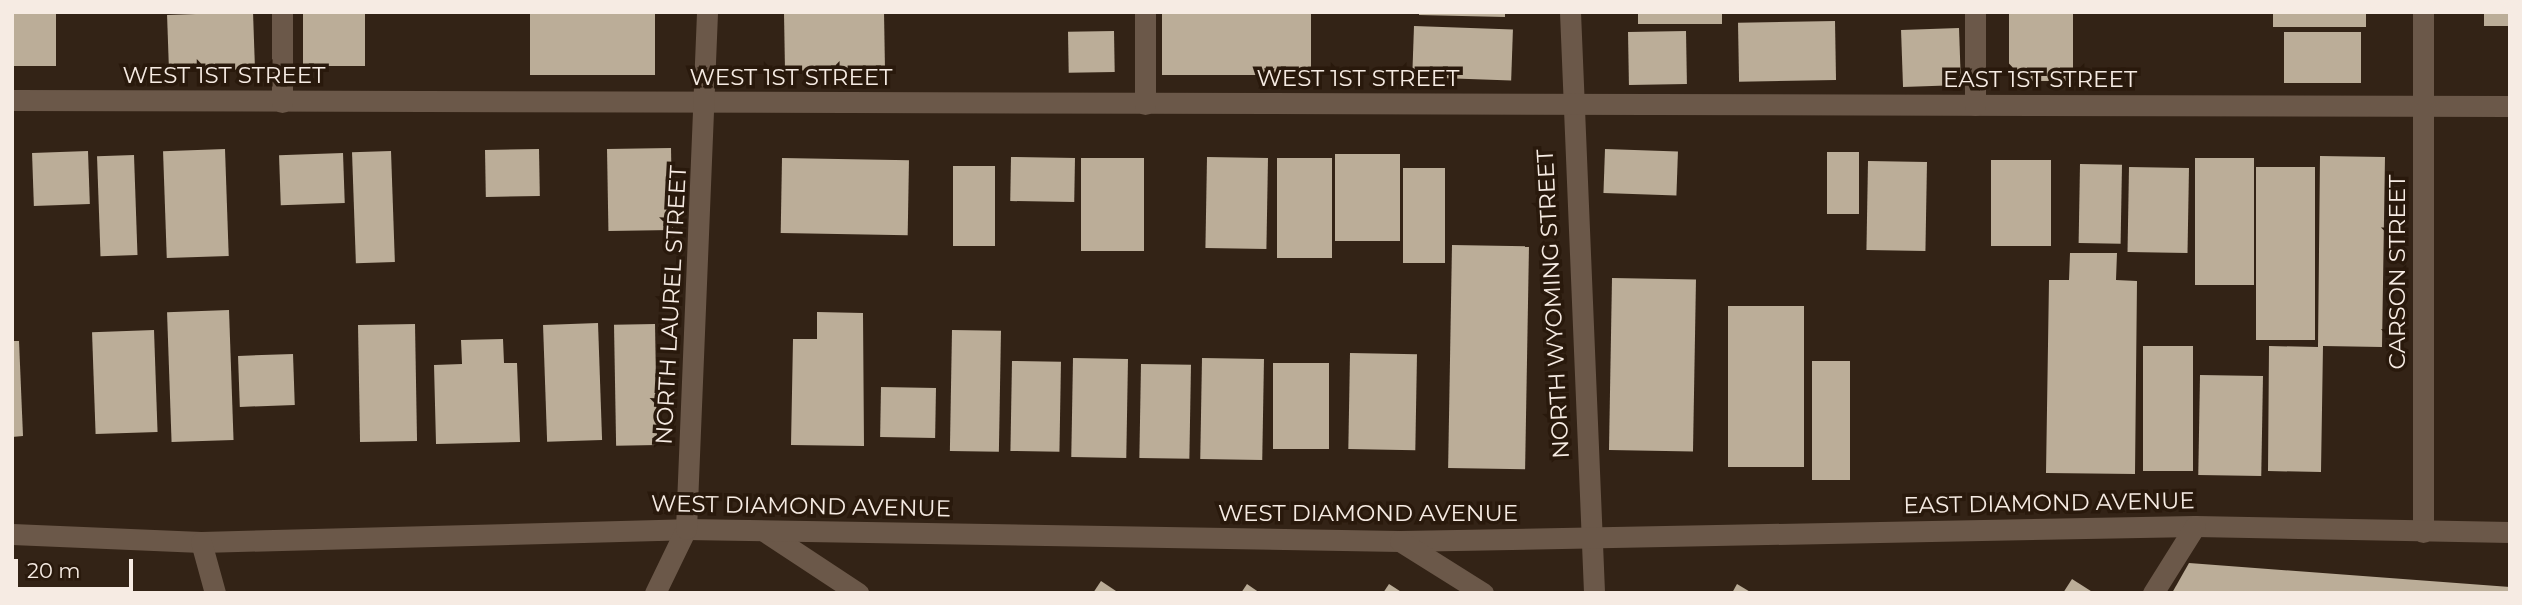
<!DOCTYPE html>
<html>
<head>
<meta charset="utf-8">
<style>
	body { margin:0 }
	#map { position:relative; width:2522px; height:605px; overflow:hidden; background:#332316; font-family:Montserrat,sans-serif }
	div>[style] { position:absolute }
	[style*='--x'] { left:calc(var(--x)*1px); top:calc(var(--y)*1px); width:calc(var(--w)*1px); rotate:calc(var(--a)*1deg) }
	.building>* { inset:0; background:#bbad98; transform-origin:0 0 }
	.minor>* { height:21px; margin:-10.5px; padding:0 10.5px; transform-origin:10.5px; border-radius:10.5px; background:#6b5849 }
	span { translate:-50% -50%; white-space:nowrap; text-align:center; line-height:1.15; -webkit-text-stroke:7px #29190c; paint-order:stroke }
	.street-label { font-size:23px; color:#f6ebe3 }
	.frame { position:absolute; inset:0; border:14px solid #f6ebe3; pointer-events:none }
	.scale { position:absolute; left:14px; top:559px; width:119px; height:32px; box-sizing:border-box; border:4px solid #f6ebe3; border-top:0; padding-left:9px; font-size:21px; line-height:24px; white-space:nowrap; color:#f6ebe3; -webkit-text-stroke:5px #29190c; paint-order:stroke }
</style>
</head>
<body>
<div id="map">
	<div class="building">
		<div style="left:12px;top:12px;width:44px;height:54px"></div>
		<div style="left:253px;top:12px;width:57px;height:86px;rotate:88deg"></div>
		<div style="left:303px;top:12px;width:62px;height:54px"></div>
		<div style="left:530px;top:12px;width:125px;height:63px"></div>
		<div style="left:884px;top:12px;width:57px;height:100px;rotate:89deg"></div>
		<div style="left:1162px;top:12px;width:149px;height:63px"></div>
		<div style="clip-path:polygon(1419px 12px,1505px 12px,1505px 17px,1419px 15px)"></div>
		<div style="left:1638px;top:12px;width:84px;height:12px"></div>
		<div style="left:2009px;top:12px;width:64px;height:69px"></div>
		<div style="left:2273px;top:12px;width:93px;height:15px"></div>
		<div style="left:2484px;top:12px;width:26px;height:14px"></div>
		<div style="left:1835px;top:21px;width:59px;height:97px;rotate:89deg"></div>
		<div style="left:1414px;top:26px;width:99px;height:51px;rotate:2deg"></div>
		<div style="left:1959px;top:28px;width:57px;height:58px;rotate:88deg"></div>
		<div style="left:1114px;top:31px;width:41px;height:46px;rotate:89deg"></div>
		<div style="left:1686px;top:31px;width:53px;height:58px;rotate:89deg"></div>
		<div style="left:2361px;top:32px;width:51px;height:77px;rotate:90deg"></div>
		<div style="left:671px;top:148px;width:82px;height:64px;rotate:89deg"></div>
		<div style="left:225px;top:149px;width:107px;height:62px;rotate:88deg"></div>
		<div style="left:539px;top:149px;width:47px;height:54px;rotate:89deg"></div>
		<div style="left:1605px;top:149px;width:73px;height:44px;rotate:2deg"></div>
		<div style="left:88px;top:151px;width:53px;height:56px;rotate:88deg"></div>
		<div style="left:391px;top:151px;width:111px;height:39px;rotate:88deg"></div>
		<div style="left:1827px;top:152px;width:32px;height:62px"></div>
		<div style="left:343px;top:153px;width:50px;height:64px;rotate:88deg"></div>
		<div style="left:1335px;top:154px;width:65px;height:87px"></div>
		<div style="left:134px;top:155px;width:100px;height:37px;rotate:88deg"></div>
		<div style="clip-path:polygon(2320px 156px,2385px 157px,2382px 347px,2323px 346px,2321px 472px,2268px 471px,2269px 346px,2318px 347px)"></div>
		<div style="left:1011px;top:157px;width:64px;height:44px;rotate:1deg"></div>
		<div style="left:1207px;top:157px;width:61px;height:91px;rotate:1deg"></div>
		<div style="left:782px;top:158px;width:127px;height:75px;rotate:1deg"></div>
		<div style="left:1081px;top:158px;width:63px;height:93px"></div>
		<div style="left:1277px;top:158px;width:55px;height:100px"></div>
		<div style="left:2195px;top:158px;width:59px;height:127px"></div>
		<div style="left:1991px;top:160px;width:60px;height:86px"></div>
		<div style="left:1868px;top:161px;width:59px;height:89px;rotate:1deg"></div>
		<div style="left:2080px;top:164px;width:42px;height:79px;rotate:1deg"></div>
		<div style="left:953px;top:166px;width:42px;height:80px"></div>
		<div style="left:2129px;top:167px;width:60px;height:85px;rotate:1deg"></div>
		<div style="left:2256px;top:167px;width:59px;height:173px"></div>
		<div style="left:1403px;top:168px;width:42px;height:95px"></div>
		<div style="left:1452px;top:245px;width:77px;height:223px;rotate:1deg"></div>
		<div style="clip-path:polygon(2070px 253px,2117px 253px,2116px 280px,2137px 281px,2135px 474px,2046px 473px,2049px 280px,2069px 280px)"></div>
		<div style="left:1612px;top:278px;width:84px;height:172px;rotate:1deg"></div>
		<div style="left:1728px;top:306px;width:76px;height:161px"></div>
		<div style="left:229px;top:310px;width:130px;height:62px;rotate:88deg"></div>
		<div style="clip-path:polygon(817px 312px,863px 313px,864px 446px,791px 445px,793px 339px,817px 339px)"></div>
		<div style="left:598px;top:323px;width:117px;height:55px;rotate:88deg"></div>
		<div style="left:415px;top:324px;width:117px;height:57px;rotate:89deg"></div>
		<div style="left:655px;top:324px;width:121px;height:41px;rotate:89deg"></div>
		<div style="left:154px;top:330px;width:102px;height:62px;rotate:88deg"></div>
		<div style="left:952px;top:330px;width:49px;height:121px;rotate:1deg"></div>
		<div style="clip-path:polygon(503px 339px,504px 363px,517px 363px,520px 442px,436px 444px,434px 365px,462px 364px,461px 340px)"></div>
		<div style="clip-path:polygon(12px 341px,19px 341px,23px 436px,12px 437px)"></div>
		<div style="left:2143px;top:346px;width:50px;height:125px"></div>
		<div style="left:1350px;top:353px;width:67px;height:96px;rotate:1deg"></div>
		<div style="left:293px;top:354px;width:51px;height:55px;rotate:88deg"></div>
		<div style="left:1073px;top:358px;width:55px;height:99px;rotate:1deg"></div>
		<div style="left:1202px;top:358px;width:62px;height:101px;rotate:1deg"></div>
		<div style="left:1012px;top:361px;width:49px;height:90px;rotate:1deg"></div>
		<div style="left:1812px;top:361px;width:38px;height:119px"></div>
		<div style="left:1273px;top:363px;width:56px;height:86px"></div>
		<div style="left:1141px;top:364px;width:50px;height:94px;rotate:1deg"></div>
		<div style="left:2200px;top:375px;width:63px;height:100px;rotate:1deg"></div>
		<div style="left:881px;top:387px;width:55px;height:50px;rotate:1deg"></div>
		<div style="clip-path:polygon(2189px 563px,2510px 587px,2510px 593px,2172px 593px)"></div>
		<div style="clip-path:polygon(2072px 579px,2094px 593px,2063px 593px)"></div>
		<div style="clip-path:polygon(1101px 581px,1119px 593px,1093px 593px)"></div>
		<div style="clip-path:polygon(1247px 584px,1260px 593px,1241px 593px)"></div>
		<div style="clip-path:polygon(1389px 584px,1403px 593px,1383px 593px)"></div>
		<div style="clip-path:polygon(1737px 584px,1752px 593px,1732px 593px)"></div>
	</div>
	<div class="minor">
		<div style="--x:1570;--y:12;--w:581;--a:87.63"></div>
		<div style="--x:12;--y:100;--w:2498;--a:0.14"></div>
		<div style="--x:282;--y:102;--w:90;--a:-90"></div>
		<div style="--x:1145;--y:104;--w:92;--a:-90"></div>
		<div style="--x:1975;--y:105;--w:93;--a:-90"></div>
		<div style="--x:764;--y:531;--w:113;--a:33.4"></div>
		<div style="--x:2423;--y:532;--w:520;--a:-90"></div>
		<div style="--x:12;--y:534;--w:189;--a:2.4"></div>
		<div style="--x:201;--y:542;--w:485;--a:-1.5"></div>
		<div style="--x:686;--y:529;--w:714;--a:0.96"></div>
		<div style="--x:1400;--y:541;--w:795;--a:-1.08"></div>
		<div style="--x:2195;--y:526;--w:315;--a:1.1"></div>
		<div style="--x:1400;--y:541;--w:98;--a:32.1"></div>
		<div style="--x:201;--y:542;--w:53;--a:74.6"></div>
		<div style="--x:655;--y:593;--w:71;--a:-64.2"></div>
		<div style="--x:686;--y:529;--w:517;--a:-87.67"></div>
		<div style="--x:2153;--y:593;--w:79;--a:-57.9"></div>
	</div>
	<div class="street-label">
		<span style="left:224px;top:75px">WEST 1ST STREET</span>
		<span style="left:791px;top:77px">WEST 1ST STREET</span>
		<span style="left:1358px;top:78px">WEST 1ST STREET</span>
		<span style="left:2040px;top:79px">EAST 1ST STREET</span>
		<span style="left:2397px;top:272px;rotate:-90deg">CARSON STREET</span>
		<span style="left:1553px;top:304px;rotate:-93deg">NORTH WYOMING STREET</span>
		<span style="left:671px;top:305px;rotate:-87deg">NORTH LAUREL STREET</span>
		<span style="left:2049px;top:503px;rotate:-1deg">EAST DIAMOND AVENUE</span>
		<span style="left:801px;top:506px;rotate:1deg">WEST DIAMOND AVENUE</span>
		<span style="left:1368px;top:513px">WEST DIAMOND AVENUE</span>
	</div>
	<div class="frame"></div>
	<div class="scale">20 m</div>
</div>
</body>
</html>
